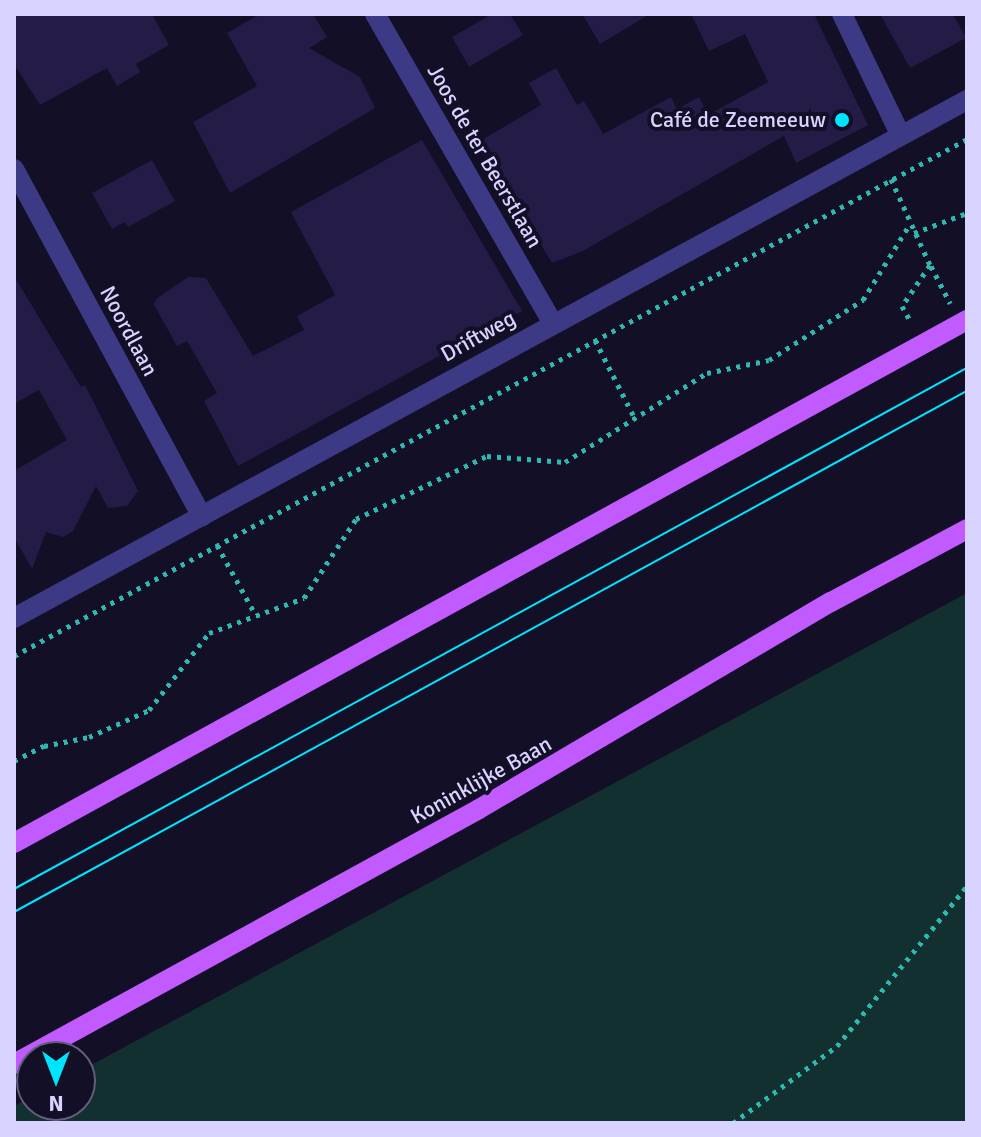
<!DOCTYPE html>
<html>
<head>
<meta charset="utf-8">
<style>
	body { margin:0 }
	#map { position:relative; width:981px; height:1137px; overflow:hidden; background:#130f26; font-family:Signika,sans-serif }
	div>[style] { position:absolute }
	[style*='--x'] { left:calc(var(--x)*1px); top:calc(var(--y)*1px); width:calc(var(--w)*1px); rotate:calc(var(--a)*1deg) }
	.green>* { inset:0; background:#12302f }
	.building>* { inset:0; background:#241b47 }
	.path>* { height:5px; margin-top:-2.5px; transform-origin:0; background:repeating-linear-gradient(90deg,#2fb8b0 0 4px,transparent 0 10px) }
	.minor>* { height:20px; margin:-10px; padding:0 10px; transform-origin:10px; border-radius:10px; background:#3d3a85 }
	.tertiary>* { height:20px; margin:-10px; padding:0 10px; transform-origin:10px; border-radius:10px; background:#3d3a85 }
	.primary>* { height:20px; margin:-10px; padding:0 10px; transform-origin:10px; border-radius:10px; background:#c25bff }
	.tram>* { height:2px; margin:-1px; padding:0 1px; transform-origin:1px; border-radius:1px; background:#00e5ff }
	.dots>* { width:22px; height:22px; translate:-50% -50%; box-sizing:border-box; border:4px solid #130f26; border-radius:50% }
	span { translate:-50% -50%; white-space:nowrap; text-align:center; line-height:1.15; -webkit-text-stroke:8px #130f26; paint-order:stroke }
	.poi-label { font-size:22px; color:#d9d4ff }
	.right { translate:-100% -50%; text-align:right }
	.street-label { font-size:22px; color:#d9d4ff }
	.frame { position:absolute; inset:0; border:16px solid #d9d4ff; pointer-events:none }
	.north { position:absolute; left:16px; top:1041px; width:80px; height:80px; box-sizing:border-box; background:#130f26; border:2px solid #625e7d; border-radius:50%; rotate:180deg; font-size:22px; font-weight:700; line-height:32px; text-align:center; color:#d9d4ff }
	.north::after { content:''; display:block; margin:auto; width:28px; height:36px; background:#00e5ff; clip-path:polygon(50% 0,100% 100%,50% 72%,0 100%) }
</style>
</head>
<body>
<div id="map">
	<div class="green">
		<div style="clip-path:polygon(967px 593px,967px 1123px,14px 1123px,14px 1106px,32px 1096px,32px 1105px,80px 1105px,80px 1071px)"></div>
	</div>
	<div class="building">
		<div style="clip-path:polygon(14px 14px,152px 14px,169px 45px,136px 64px,140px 72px,117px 86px,107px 68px,40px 105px,14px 64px)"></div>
		<div style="clip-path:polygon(260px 14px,313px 14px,327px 37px,309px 48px,360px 77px,375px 108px,230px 193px,193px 122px,257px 86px,227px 33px)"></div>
		<div style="clip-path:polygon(492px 14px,510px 14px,523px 35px,469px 67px,452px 37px)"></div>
		<div style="clip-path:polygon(582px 14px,650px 14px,600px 44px)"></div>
		<div style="clip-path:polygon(691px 14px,814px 14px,868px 125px,796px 163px,784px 136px,581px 252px,552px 263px,480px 141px,541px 105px,529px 83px,556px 68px,577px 105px,584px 101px,603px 134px,671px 97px,677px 109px,699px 97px,708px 115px,768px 82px,745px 34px,709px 51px)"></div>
		<div style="clip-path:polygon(880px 14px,953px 14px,966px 38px,910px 68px)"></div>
		<div style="clip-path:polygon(422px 140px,522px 311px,238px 466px,204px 401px,217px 393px,187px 341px,177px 346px,154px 305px,156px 299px,188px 277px,206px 278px,253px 356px,304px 330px,297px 316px,335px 295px,291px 212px)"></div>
		<div style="clip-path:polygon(152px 160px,175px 201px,128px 227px,125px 222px,112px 229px,92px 193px)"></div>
		<div style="clip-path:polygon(14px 276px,81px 387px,85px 385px,138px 491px,127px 506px,108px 508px,96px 486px,73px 531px,63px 537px,46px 532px,32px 569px,14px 537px,14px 471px,67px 440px,39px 390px,14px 404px)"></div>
	</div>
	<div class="path">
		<div style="--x:891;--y:179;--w:94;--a:65.6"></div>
		<div style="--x:930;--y:265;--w:50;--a:124.3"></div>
		<div style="--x:902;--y:306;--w:18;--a:61"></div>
		<div style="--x:914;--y:233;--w:57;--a:-20.7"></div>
		<div style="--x:931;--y:266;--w:42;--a:62.8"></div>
		<div style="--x:595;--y:340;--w:86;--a:63.1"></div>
		<div style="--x:217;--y:545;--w:77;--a:61.1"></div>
		<div style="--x:14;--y:656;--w:1084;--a:-28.48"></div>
		<div style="--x:14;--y:761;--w:34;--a:-27"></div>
		<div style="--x:44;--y:746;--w:46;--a:-11.3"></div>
		<div style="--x:89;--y:737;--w:66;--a:-24.2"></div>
		<div style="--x:149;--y:710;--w:98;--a:-52.1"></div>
		<div style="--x:209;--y:633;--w:101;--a:-20.2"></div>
		<div style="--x:304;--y:598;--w:95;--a:-56.6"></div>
		<div style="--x:356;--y:519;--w:145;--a:-25.7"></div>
		<div style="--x:487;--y:456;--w:78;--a:4.4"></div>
		<div style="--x:565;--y:462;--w:168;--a:-32.1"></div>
		<div style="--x:707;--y:373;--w:63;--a:-11.8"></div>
		<div style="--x:769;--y:360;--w:112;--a:-32.6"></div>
		<div style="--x:863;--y:300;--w:89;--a:-58.3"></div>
		<div style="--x:733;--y:1123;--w:129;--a:-36.5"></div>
		<div style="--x:837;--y:1046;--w:206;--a:-50.9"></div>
	</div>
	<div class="minor">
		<div style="--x:375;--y:14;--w:355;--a:60.1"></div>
		<div style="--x:14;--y:169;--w:395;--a:61.6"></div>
	</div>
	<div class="tertiary">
		<div style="--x:842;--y:14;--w:133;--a:64.2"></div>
		<div style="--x:14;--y:618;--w:1085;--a:-28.53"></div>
	</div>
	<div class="primary">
		<div style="--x:14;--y:843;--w:1087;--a:-28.76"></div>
		<div style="--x:14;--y:1064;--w:530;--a:-28.74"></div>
		<div style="--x:479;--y:809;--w:408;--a:-30.5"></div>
		<div style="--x:831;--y:602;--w:154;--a:-28.2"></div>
	</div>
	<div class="tram">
		<div style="--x:14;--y:889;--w:1086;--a:-28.67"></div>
		<div style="--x:14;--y:912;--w:1086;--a:-28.67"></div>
	</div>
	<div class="dots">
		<div style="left:842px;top:120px;background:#00e5ff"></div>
	</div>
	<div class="poi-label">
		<span class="right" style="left:826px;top:120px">Café de Zeemeeuw</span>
	</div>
	<div class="street-label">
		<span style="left:485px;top:156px;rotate:60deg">Joos de ter Beerstlaan</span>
		<span style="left:129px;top:331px;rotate:62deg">Noordlaan</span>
		<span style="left:478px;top:336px;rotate:-29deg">Driftweg</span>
		<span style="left:481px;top:780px;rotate:-29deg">Koninklijke Baan</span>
	</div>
	<div class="frame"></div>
	<div class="north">N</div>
</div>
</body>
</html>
